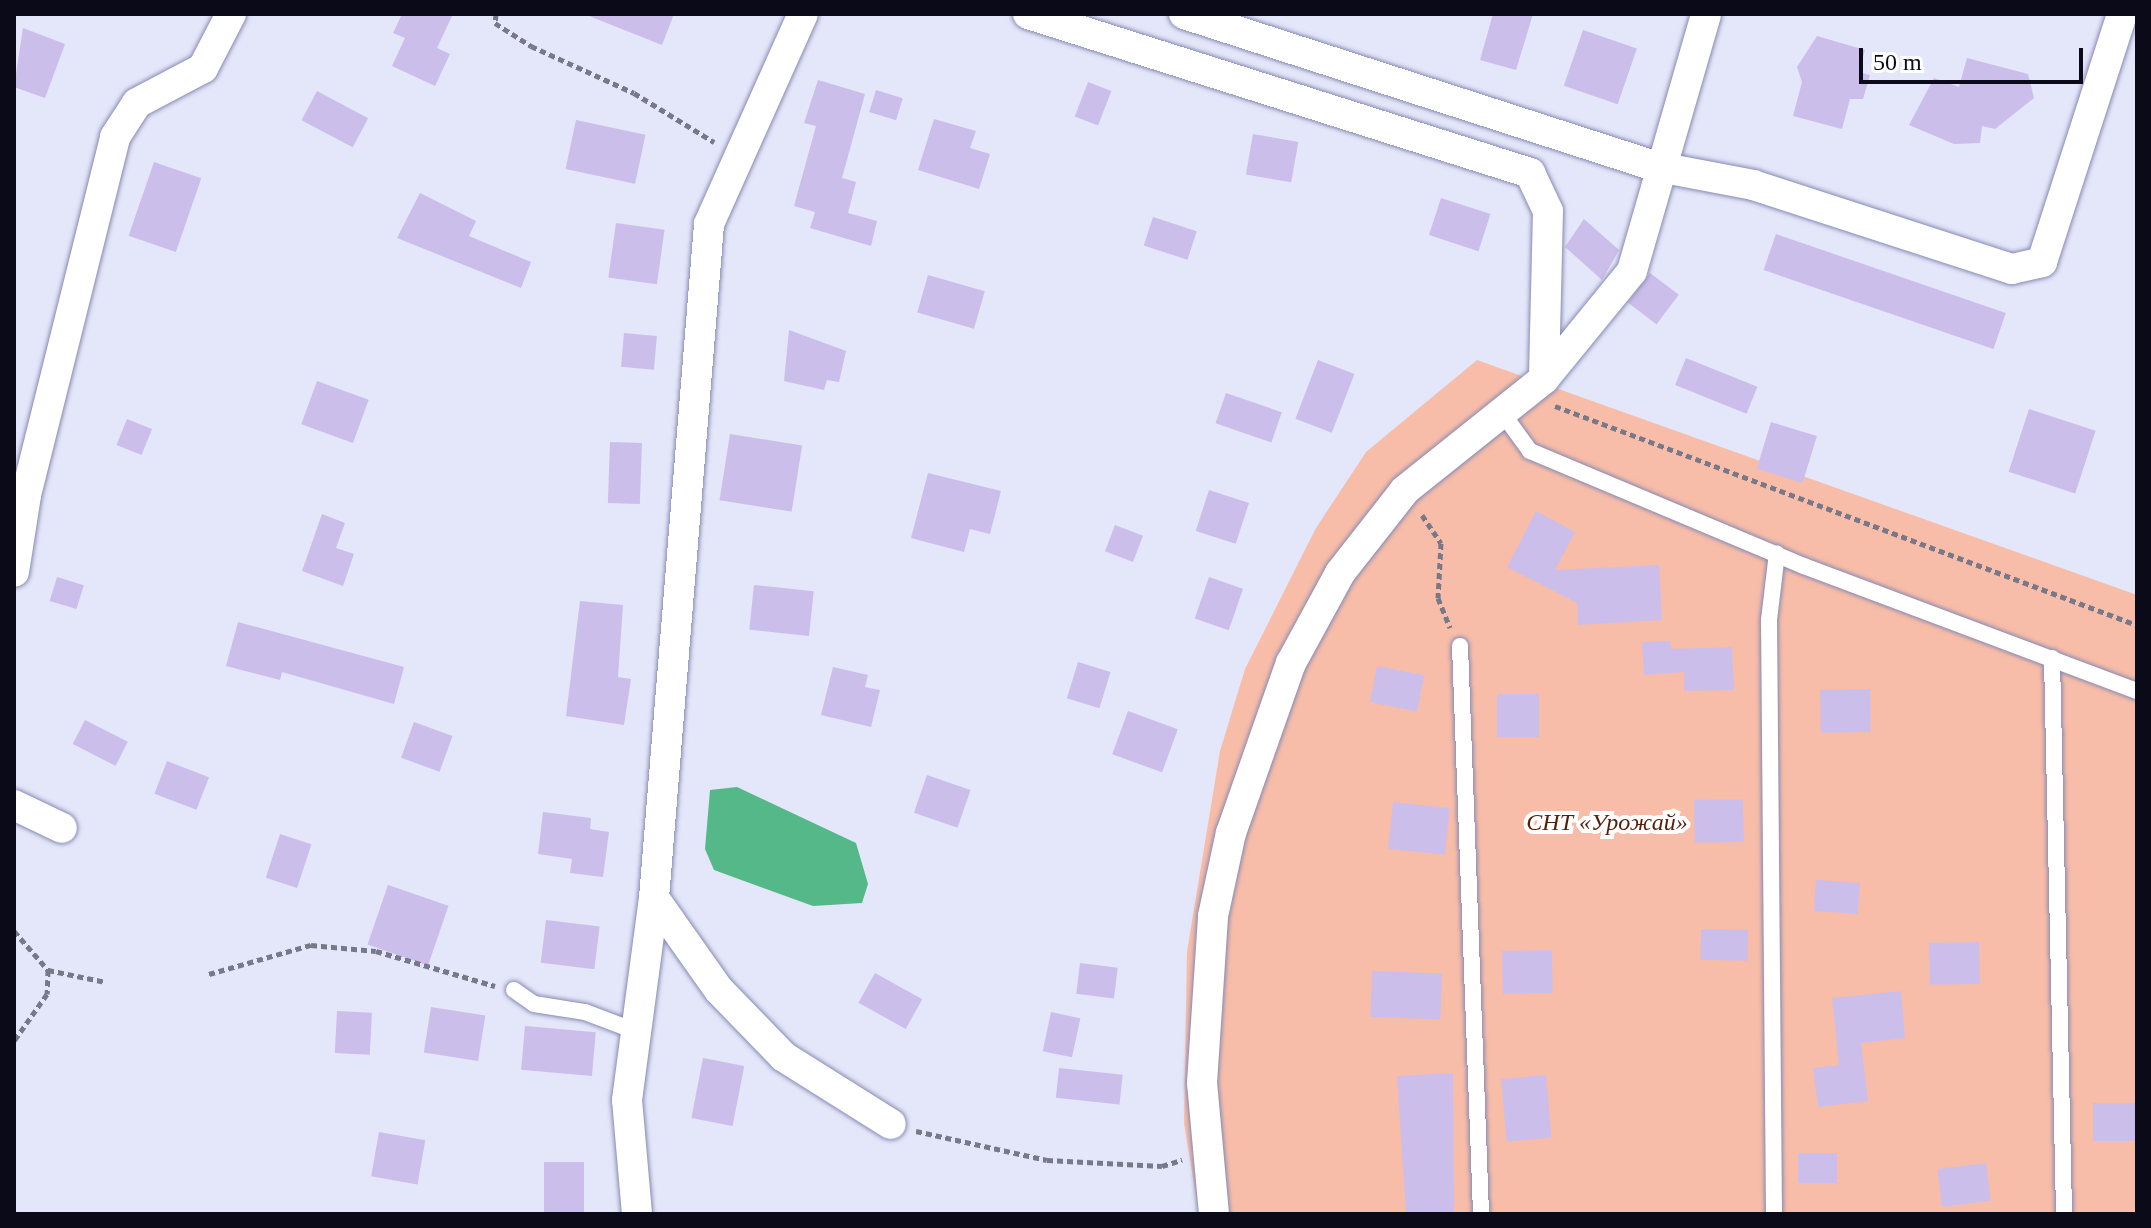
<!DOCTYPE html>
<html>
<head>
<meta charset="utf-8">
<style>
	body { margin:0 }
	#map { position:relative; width:2151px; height:1228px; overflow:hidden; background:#e4e6f9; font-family:Georgia,serif }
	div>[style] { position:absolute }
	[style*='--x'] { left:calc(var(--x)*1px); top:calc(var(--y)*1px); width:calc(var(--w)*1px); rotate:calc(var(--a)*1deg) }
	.green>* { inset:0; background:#f8bda8 }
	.water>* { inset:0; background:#55b888 }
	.building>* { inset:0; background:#ccbeea; transform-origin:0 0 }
	.path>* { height:5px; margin-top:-2.5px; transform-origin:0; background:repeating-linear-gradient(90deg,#777889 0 6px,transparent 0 10px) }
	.roads { filter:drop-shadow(0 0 2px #868ab4) drop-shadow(0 0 2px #868ab4) }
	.lane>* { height:16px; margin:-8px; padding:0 8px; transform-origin:8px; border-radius:8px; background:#fff }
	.street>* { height:30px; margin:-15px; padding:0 15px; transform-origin:15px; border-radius:15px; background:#fff }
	span { translate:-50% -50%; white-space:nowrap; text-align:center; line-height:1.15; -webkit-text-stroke:8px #fff; paint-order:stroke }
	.park-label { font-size:24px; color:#561e08; font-style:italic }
	.frame { position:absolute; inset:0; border:16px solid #0a0a19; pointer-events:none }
	.scale { position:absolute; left:1859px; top:48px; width:224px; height:36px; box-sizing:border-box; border:4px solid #0a0a19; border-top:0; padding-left:10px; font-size:24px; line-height:28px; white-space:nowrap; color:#0a0a19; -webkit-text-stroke:6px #fff; paint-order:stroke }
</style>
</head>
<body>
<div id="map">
	<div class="green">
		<div style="clip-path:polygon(1477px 360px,2137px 595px,2137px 1214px,1199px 1214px,1184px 1123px,1187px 952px,1220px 751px,1245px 669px,1316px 528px,1366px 452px)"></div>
	</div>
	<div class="water">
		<div style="clip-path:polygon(737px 787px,856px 843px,868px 884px,862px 903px,813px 906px,714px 870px,705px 849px,710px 790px)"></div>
	</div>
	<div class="building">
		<div style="clip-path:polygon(402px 14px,453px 14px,437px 48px,450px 54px,435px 86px,392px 66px,405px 38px,393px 33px)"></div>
		<div style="clip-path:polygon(584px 14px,674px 14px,662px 45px)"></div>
		<div style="clip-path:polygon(1493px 14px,1533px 14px,1516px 70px,1480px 60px)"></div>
		<div style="clip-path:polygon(23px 28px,65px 44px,45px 98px,14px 87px)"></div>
		<div style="left:1583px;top:30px;width:57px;height:59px;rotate:19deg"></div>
		<div style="clip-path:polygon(1817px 36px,1865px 50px,1859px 72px,1870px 75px,1863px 99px,1850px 99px,1842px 129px,1793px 116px,1802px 82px,1797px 67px)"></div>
		<div style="clip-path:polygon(1967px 58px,2028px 74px,2034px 98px,1995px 129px,1982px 126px,1980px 143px,1954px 144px,1909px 125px,1934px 78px,1959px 87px)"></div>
		<div style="clip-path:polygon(818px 80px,865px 94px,842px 178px,856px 182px,848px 213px,877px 221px,871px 246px,810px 228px,815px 212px,794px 206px,816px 126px,804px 123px)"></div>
		<div style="left:1088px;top:82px;width:25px;height:37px;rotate:21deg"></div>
		<div style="left:876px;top:90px;width:28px;height:23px;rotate:17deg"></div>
		<div style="left:317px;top:91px;width:58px;height:33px;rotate:28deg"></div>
		<div style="clip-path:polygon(934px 119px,976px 131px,970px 148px,990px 154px,979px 189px,918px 170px)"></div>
		<div style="left:576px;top:120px;width:71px;height:50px;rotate:12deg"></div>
		<div style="left:1253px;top:134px;width:46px;height:41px;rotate:10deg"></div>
		<div style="left:154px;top:162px;width:50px;height:78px;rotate:19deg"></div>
		<div style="clip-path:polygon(420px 193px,476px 221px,469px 236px,531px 262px,521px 288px,397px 238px)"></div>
		<div style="left:1441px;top:198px;width:52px;height:39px;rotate:18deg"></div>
		<div style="left:1153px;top:217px;width:46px;height:30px;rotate:18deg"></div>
		<div style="clip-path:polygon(1584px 219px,1619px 250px,1602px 280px,1565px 247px)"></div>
		<div style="left:616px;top:223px;width:49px;height:55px;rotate:8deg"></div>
		<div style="left:1776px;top:234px;width:243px;height:38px;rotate:19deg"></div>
		<div style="left:1650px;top:273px;width:36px;height:37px;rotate:37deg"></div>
		<div style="left:928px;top:275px;width:59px;height:39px;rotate:16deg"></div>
		<div style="clip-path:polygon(789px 330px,846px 351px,839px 382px,827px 380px,824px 390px,784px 381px)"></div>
		<div style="left:624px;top:333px;width:33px;height:34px;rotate:5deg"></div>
		<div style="left:1686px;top:358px;width:77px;height:29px;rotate:22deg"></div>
		<div style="left:1318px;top:360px;width:39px;height:63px;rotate:21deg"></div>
		<div style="left:317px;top:381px;width:55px;height:46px;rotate:20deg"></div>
		<div style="left:1226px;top:393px;width:59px;height:32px;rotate:19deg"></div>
		<div style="left:2029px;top:409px;width:70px;height:66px;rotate:18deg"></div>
		<div style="left:127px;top:419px;width:27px;height:28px;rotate:22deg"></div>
		<div style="left:1771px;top:422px;width:48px;height:49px;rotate:17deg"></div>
		<div style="left:730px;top:434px;width:73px;height:67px;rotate:9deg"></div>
		<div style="left:610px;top:442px;width:32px;height:61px;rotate:2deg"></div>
		<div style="clip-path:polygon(928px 473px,1001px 491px,990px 534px,970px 529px,964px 552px,911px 538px)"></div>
		<div style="left:1209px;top:490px;width:42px;height:43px;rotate:18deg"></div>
		<div style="clip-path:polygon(1536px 511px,1575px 532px,1555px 570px,1659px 565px,1662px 620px,1578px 625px,1577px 603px,1507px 567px)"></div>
		<div style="clip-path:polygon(322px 514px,345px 523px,336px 548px,354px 554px,343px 586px,302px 571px)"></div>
		<div style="left:1115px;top:525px;width:30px;height:28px;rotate:21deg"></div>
		<div style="left:57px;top:577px;width:28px;height:25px;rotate:17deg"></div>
		<div style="left:1209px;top:577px;width:36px;height:44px;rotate:19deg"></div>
		<div style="left:754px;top:585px;width:60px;height:45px;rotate:6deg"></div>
		<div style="clip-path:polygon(580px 601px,623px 605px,618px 677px,631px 679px,624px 725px,566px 716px)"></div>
		<div style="clip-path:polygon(238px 622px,404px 667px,394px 704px,282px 672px,280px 680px,226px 666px)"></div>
		<div style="clip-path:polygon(1670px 641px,1671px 649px,1732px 647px,1734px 690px,1684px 691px,1684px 672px,1644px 675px,1642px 642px)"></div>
		<div style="left:1078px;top:662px;width:34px;height:38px;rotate:17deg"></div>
		<div style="left:1377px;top:666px;width:48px;height:37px;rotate:11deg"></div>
		<div style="clip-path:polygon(833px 667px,868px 675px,865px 687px,880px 690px,871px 727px,821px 715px)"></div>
		<div style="left:1870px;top:689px;width:43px;height:50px;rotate:89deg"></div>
		<div style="left:1497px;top:694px;width:42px;height:43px"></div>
		<div style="left:1128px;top:711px;width:53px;height:46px;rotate:20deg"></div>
		<div style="left:85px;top:720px;width:48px;height:27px;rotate:27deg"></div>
		<div style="left:414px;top:722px;width:41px;height:38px;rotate:20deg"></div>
		<div style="left:167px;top:761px;width:45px;height:35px;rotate:21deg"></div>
		<div style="left:927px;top:775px;width:46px;height:40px;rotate:19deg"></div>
		<div style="left:1743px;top:799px;width:43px;height:49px;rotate:89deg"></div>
		<div style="left:1393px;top:802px;width:57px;height:47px;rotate:6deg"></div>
		<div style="clip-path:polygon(543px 812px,591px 818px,590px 829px,609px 832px,603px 877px,570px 873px,572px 859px,538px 854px)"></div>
		<div style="left:280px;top:834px;width:33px;height:46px;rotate:18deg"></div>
		<div style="left:1816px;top:880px;width:44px;height:31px;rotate:4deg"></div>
		<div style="left:388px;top:885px;width:64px;height:63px;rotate:19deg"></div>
		<div style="left:546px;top:920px;width:54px;height:43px;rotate:7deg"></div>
		<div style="left:1701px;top:929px;width:47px;height:31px;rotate:1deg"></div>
		<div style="left:1979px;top:942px;width:42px;height:50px;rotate:89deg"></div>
		<div style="left:1552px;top:950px;width:43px;height:50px;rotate:89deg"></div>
		<div style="left:1080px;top:963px;width:38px;height:31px;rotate:7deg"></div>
		<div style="left:1372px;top:971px;width:70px;height:46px;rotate:2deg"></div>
		<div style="left:875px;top:973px;width:54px;height:34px;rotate:29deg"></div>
		<div style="clip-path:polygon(1901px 991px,1905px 1038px,1861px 1043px,1868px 1101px,1818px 1107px,1813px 1068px,1839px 1065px,1832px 998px)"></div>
		<div style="left:431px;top:1007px;width:55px;height:46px;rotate:9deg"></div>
		<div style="left:337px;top:1011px;width:35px;height:42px;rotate:3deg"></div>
		<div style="left:1051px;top:1012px;width:30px;height:40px;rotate:12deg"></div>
		<div style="left:525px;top:1026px;width:71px;height:44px;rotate:5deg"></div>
		<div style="left:703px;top:1058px;width:42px;height:61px;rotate:11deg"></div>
		<div style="left:1059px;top:1068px;width:64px;height:30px;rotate:6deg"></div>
		<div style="clip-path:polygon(1453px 1073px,1454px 1214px,1406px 1214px,1397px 1076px)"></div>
		<div style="left:1546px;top:1075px;width:63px;height:45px;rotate:85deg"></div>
		<div style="left:2137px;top:1103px;width:38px;height:44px;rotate:90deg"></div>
		<div style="left:379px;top:1132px;width:47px;height:45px;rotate:10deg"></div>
		<div style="left:1837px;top:1153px;width:30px;height:39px;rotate:90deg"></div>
		<div style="left:544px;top:1162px;width:40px;height:50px"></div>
		<div style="left:1986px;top:1163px;width:38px;height:49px;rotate:83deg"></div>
	</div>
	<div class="path">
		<div style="--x:496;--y:14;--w:9;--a:96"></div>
		<div style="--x:495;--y:23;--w:43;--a:32.6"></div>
		<div style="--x:531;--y:46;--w:113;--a:24.5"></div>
		<div style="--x:634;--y:93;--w:94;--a:31.5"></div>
		<div style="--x:1555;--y:406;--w:622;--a:20.62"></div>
		<div style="--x:1422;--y:515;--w:34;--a:56"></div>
		<div style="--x:1441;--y:543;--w:55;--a:93.1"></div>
		<div style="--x:1438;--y:598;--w:32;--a:68"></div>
		<div style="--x:14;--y:931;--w:52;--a:48.9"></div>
		<div style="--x:48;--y:970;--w:24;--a:92"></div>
		<div style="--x:47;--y:994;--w:57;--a:125.1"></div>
		<div style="--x:48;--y:970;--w:59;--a:11.7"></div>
		<div style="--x:209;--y:974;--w:106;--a:-15.9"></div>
		<div style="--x:311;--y:945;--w:65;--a:5.3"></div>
		<div style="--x:376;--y:951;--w:124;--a:16.4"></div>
		<div style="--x:916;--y:1131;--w:134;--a:12.5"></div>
		<div style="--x:1047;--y:1160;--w:115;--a:3"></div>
		<div style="--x:1162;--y:1166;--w:21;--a:-17"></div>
	</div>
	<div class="roads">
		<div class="lane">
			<div style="--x:1503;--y:414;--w:46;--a:53.9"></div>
			<div style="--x:1530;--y:451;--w:297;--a:22.8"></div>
			<div style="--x:1804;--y:566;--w:356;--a:20.6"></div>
			<div style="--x:1460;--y:646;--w:568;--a:87.88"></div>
			<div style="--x:2052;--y:658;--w:556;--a:88.76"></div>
			<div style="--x:514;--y:990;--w:24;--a:35"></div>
			<div style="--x:534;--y:1004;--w:52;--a:8.9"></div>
			<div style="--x:585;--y:1012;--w:53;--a:20.8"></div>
			<div style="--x:1774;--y:1214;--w:594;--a:-90.48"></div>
			<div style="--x:1769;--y:620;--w:67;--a:-83.2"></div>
		</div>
		<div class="street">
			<div style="--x:1028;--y:14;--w:527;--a:17.57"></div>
			<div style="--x:1530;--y:173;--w:42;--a:64.7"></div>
			<div style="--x:1548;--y:211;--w:168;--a:91.4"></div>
			<div style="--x:1184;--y:14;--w:499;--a:17.9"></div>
			<div style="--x:1659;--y:167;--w:96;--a:10.8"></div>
			<div style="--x:1753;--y:185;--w:272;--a:18"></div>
			<div style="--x:2012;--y:269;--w:31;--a:-13"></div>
			<div style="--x:2042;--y:262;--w:261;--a:-72.1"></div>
			<div style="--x:14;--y:572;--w:78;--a:-81.1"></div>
			<div style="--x:26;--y:495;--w:369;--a:-76"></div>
			<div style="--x:115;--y:137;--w:40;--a:-57.1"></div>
			<div style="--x:137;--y:103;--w:75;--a:-27.9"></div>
			<div style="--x:203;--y:68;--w:61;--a:-62.6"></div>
			<div style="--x:14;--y:805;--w:53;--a:25.6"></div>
			<div style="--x:654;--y:898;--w:113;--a:54.8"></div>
			<div style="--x:719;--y:990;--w:93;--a:45.9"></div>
			<div style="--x:784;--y:1057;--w:126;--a:32.1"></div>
			<div style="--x:637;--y:1214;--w:114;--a:-95"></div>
			<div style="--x:627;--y:1100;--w:204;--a:-82.4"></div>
			<div style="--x:654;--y:898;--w:676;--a:-85.33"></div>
			<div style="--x:709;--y:224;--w:230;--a:-65.9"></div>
			<div style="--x:1214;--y:1214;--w:132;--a:-95.2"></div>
			<div style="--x:1202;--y:1083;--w:167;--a:-86.2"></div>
			<div style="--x:1213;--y:916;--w:85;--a:-77.8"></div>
			<div style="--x:1231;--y:833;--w:180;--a:-70.6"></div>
			<div style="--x:1291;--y:663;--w:102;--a:-61.4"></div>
			<div style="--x:1340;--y:573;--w:105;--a:-51.9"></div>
			<div style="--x:1405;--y:490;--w:178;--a:-38.6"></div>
			<div style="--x:1544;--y:379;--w:139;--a:-50.8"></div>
			<div style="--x:1632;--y:271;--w:267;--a:-73.9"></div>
		</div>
	</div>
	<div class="park-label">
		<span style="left:1607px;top:823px">СНТ «Урожай»</span>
	</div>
	<div class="frame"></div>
	<div class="scale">50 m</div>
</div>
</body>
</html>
